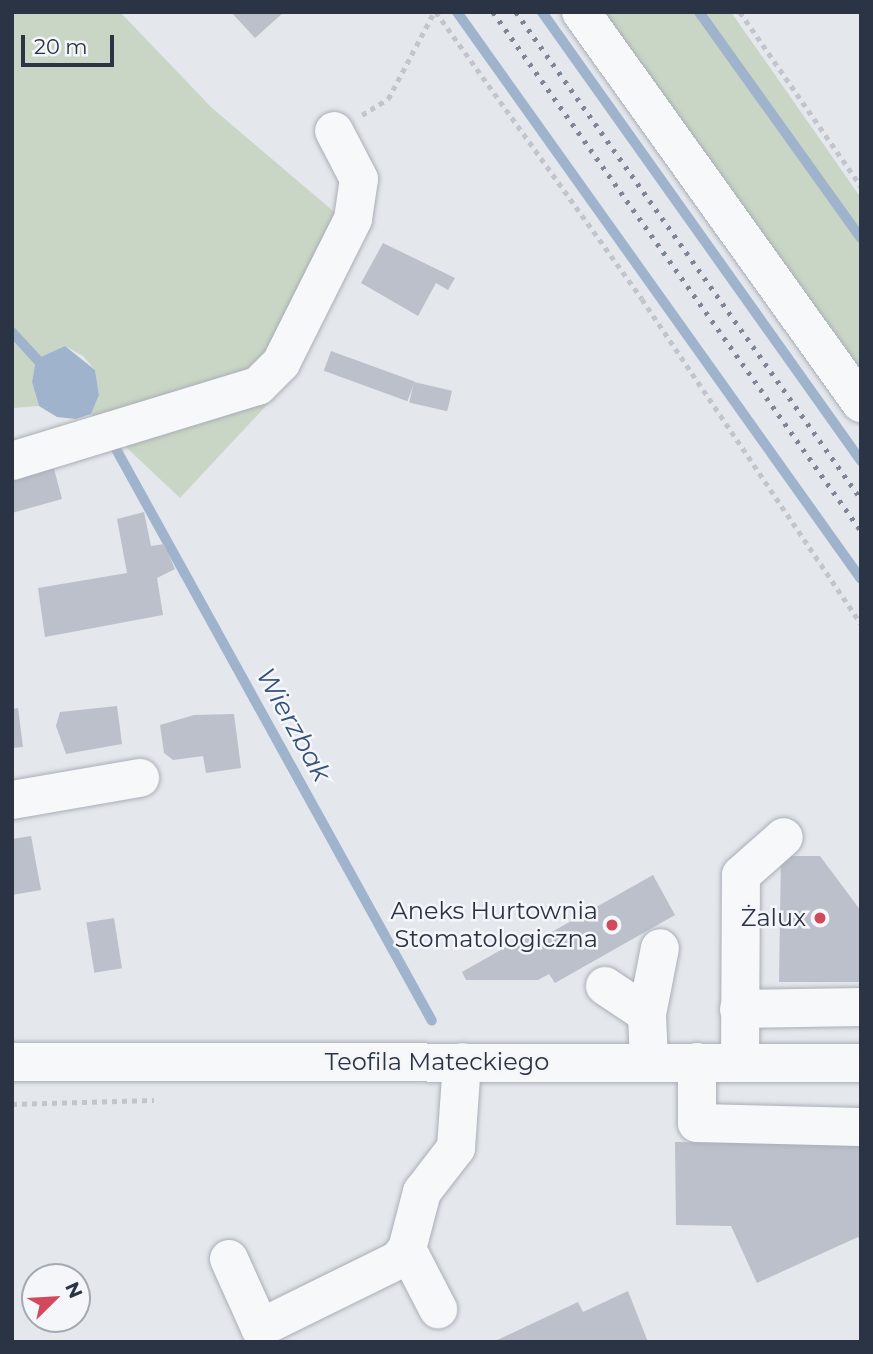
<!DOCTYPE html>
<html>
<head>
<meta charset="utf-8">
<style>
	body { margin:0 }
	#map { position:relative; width:873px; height:1354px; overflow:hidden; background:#e4e7ec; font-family:Montserrat,sans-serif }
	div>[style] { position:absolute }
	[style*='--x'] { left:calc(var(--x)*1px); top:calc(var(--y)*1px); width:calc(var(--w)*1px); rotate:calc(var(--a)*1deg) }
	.green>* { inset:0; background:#c9d6c5 }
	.water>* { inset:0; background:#9fb4cc }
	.stream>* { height:10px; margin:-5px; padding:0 5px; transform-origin:5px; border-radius:5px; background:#9fb4cc }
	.building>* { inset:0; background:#bbc0ca; transform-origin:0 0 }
	.path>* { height:4.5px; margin-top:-2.25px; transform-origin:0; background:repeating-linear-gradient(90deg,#c2c5cb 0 5px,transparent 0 10px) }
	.roads { filter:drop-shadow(0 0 2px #a9aeb7) drop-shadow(0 0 2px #a9aeb7) }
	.minor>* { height:38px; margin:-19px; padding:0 19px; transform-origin:19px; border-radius:19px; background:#f7f8fa }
	.rail>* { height:5px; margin-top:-2.5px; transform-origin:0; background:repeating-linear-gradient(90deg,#7d8696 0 3.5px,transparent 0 10.5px) }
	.dots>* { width:19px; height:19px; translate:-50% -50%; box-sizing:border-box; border:4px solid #f4f6f9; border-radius:50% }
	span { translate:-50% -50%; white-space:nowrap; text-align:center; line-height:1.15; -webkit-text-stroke:5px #f4f6f9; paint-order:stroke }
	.poi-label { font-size:24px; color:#2b3445 }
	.right { translate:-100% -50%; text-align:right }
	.street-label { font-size:24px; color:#2b3445 }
	.water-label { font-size:26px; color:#34527a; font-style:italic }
	.frame { position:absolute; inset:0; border:14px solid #2b3445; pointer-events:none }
	.north { position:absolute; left:21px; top:1263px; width:70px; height:70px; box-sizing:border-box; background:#f4f6f9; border:2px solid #a4a8b1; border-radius:50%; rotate:66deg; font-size:19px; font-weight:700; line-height:28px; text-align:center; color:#2b3445 }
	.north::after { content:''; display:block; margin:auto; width:24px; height:32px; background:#d1495b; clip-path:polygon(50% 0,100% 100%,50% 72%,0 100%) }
	.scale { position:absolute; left:21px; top:35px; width:93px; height:32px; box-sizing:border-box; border:4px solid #2b3445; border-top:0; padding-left:9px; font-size:21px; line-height:24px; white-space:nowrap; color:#2b3445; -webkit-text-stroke:5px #f4f6f9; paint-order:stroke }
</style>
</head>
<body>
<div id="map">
	<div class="green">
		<div style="clip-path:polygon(12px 12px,120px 12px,212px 108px,339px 216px,292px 378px,180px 498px,91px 414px,99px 395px,95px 370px,83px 356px,65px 346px,36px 359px,32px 382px,39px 406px,12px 408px)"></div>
		<div style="clip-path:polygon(595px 12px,731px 12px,861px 198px,861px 384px)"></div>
	</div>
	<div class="water">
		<div style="clip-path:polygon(65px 346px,95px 370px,99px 395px,91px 414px,76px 419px,57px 417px,39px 406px,32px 382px,36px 359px)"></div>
	</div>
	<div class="stream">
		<div style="--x:457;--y:12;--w:696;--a:54.53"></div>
		<div style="--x:542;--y:12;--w:551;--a:54.61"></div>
		<div style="--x:699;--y:12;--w:278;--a:54.4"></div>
		<div style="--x:12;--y:332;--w:47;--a:47.6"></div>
		<div style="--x:116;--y:449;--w:653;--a:61.08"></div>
	</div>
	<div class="building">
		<div style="clip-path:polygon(231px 12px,284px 12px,255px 38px)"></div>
		<div style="clip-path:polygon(383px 243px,455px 278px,448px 290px,436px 283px,418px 316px,361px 283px)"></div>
		<div style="left:331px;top:351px;width:89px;height:21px;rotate:20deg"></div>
		<div style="left:414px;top:382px;width:39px;height:21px;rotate:13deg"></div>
		<div style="clip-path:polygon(53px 465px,62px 499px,12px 513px,12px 476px)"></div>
		<div style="clip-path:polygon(144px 512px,151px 546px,164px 544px,175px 569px,157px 578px,163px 615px,45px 637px,38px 588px,127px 573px,117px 519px)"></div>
		<div style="clip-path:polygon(117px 706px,122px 744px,66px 754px,56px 726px,60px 712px)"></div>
		<div style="clip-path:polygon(18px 708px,23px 747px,12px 748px,12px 709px)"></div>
		<div style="clip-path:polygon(234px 714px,241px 768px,206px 773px,203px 756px,173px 760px,164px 753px,160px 725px,194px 715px)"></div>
		<div style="clip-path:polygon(31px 836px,41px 890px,12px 895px,12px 839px)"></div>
		<div style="clip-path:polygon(781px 856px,820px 856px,861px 911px,861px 982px,779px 982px)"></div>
		<div style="clip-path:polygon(653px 875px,675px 915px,555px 983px,549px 974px,538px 980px,466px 980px,462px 972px,529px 934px,534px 942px)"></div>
		<div style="left:114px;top:918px;width:51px;height:28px;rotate:81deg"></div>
		<div style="clip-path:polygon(675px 1142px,861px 1145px,861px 1243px,858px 1237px,757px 1283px,731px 1226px,676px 1225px)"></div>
		<div style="clip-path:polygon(628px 1291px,648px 1342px,493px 1342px,578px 1302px,583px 1312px)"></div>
	</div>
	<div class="path">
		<div style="--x:436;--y:12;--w:353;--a:54.3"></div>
		<div style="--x:642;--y:299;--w:392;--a:56"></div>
		<div style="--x:740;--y:12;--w:212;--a:55.2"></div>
		<div style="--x:362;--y:115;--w:31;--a:-32"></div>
		<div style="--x:388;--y:99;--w:98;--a:-62.1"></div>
		<div style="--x:12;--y:1104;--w:142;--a:-1.6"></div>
	</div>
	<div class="roads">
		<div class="minor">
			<div style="--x:581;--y:12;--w:481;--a:54.4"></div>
			<div style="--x:12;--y:461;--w:257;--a:-17"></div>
			<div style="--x:258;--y:386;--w:33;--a:-45"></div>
			<div style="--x:281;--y:363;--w:161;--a:-63.4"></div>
			<div style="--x:353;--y:219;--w:40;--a:-81.5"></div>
			<div style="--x:359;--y:179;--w:54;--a:-117.5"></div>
			<div style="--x:12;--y:800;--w:130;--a:-9.8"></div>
			<div style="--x:605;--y:986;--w:50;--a:33.7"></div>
			<div style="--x:739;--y:1009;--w:122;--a:-0.9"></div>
			<div style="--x:12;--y:1062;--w:849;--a:0.07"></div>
			<div style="--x:649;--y:1062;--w:48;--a:-92.4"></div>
			<div style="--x:647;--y:1014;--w:67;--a:-78.9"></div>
			<div style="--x:697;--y:1062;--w:61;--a:90"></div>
			<div style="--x:697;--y:1123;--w:164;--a:1.4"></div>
			<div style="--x:740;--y:1062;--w:187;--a:-89.7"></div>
			<div style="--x:741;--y:875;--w:57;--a:-41.5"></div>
			<div style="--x:407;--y:1249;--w:68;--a:62.7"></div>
			<div style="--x:229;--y:1259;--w:76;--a:65.8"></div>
			<div style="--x:260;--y:1328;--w:154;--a:-26.2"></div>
			<div style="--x:398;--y:1260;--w:14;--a:-51"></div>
			<div style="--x:407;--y:1249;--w:59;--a:-75.3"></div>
			<div style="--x:422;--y:1192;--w:56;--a:-52.3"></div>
			<div style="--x:456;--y:1148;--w:86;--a:-86"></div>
		</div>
	</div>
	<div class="rail">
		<div style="--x:493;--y:12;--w:636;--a:54.66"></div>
		<div style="--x:516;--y:12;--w:597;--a:54.69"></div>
	</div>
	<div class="dots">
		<div style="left:820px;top:918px;background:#d1495b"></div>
		<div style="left:612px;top:925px;background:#d1495b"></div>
	</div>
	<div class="poi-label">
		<span class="right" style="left:598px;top:925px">Aneks Hurtownia<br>Stomatologiczna</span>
		<span class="right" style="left:806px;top:918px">Żalux</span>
	</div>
	<div class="street-label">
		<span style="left:437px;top:1062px">Teofila Mateckiego</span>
	</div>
	<div class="water-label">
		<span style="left:293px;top:725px;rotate:61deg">Wierzbak</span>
	</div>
	<div class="frame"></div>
	<div class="north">N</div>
	<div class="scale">20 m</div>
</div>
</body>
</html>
